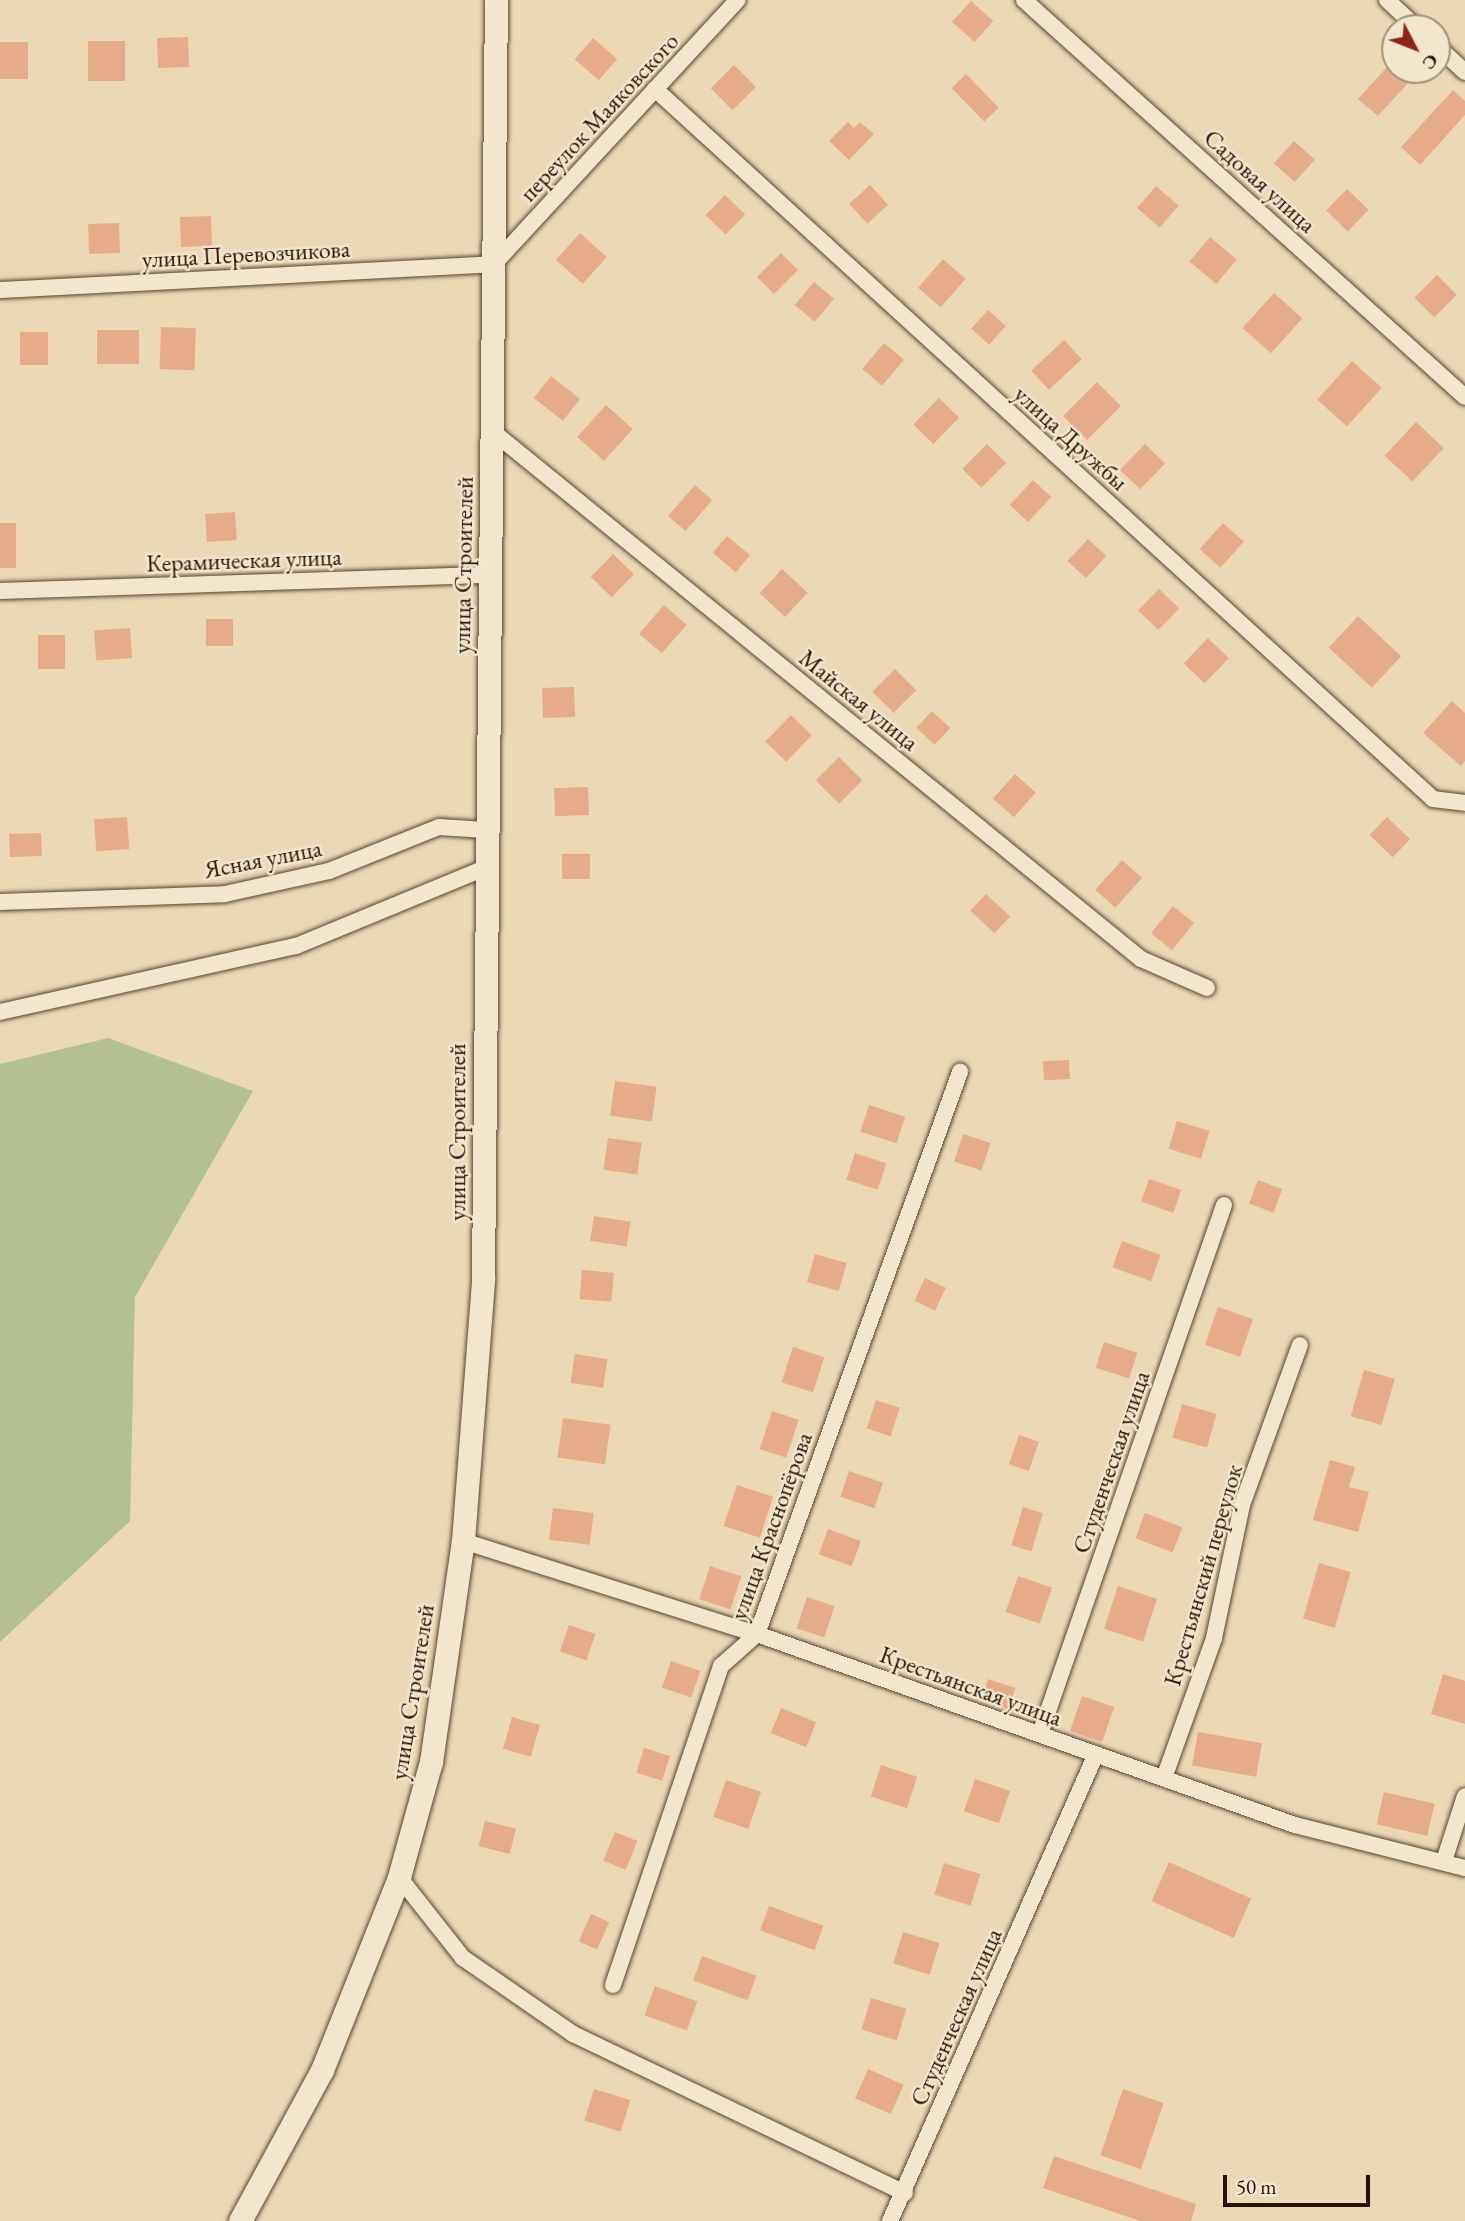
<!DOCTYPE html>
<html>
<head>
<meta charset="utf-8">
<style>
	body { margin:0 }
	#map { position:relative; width:1465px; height:2221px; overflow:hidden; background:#ebd9b5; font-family:"EB Garamond",serif }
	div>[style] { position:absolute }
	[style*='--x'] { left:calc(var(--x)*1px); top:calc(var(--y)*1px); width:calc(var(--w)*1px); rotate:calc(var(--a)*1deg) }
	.green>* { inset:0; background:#b3c090 }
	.building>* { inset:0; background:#e6ac8a; transform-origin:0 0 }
	.roads { filter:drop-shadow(0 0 2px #57442f) drop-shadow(0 0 2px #57442f) }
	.street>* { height:16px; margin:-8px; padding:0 8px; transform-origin:8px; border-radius:8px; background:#f2e6cf }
	.secondary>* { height:23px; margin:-11.5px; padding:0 11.5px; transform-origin:11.5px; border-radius:11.5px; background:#f2e6cf }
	span { translate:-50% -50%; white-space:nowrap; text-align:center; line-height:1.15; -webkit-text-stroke:5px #f2e6cf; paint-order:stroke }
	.street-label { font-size:24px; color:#261202 }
	.north { position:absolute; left:1381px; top:14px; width:70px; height:70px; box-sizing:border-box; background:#f2e6cf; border:2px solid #a0917d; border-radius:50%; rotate:132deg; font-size:19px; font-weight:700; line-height:28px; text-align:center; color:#261202 }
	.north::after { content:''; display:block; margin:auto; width:24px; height:32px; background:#8f2418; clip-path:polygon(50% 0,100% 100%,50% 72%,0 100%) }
	.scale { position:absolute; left:1223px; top:2175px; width:147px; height:32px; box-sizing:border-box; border:4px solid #261202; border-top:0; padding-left:9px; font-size:21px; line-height:24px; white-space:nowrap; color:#261202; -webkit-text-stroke:5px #f2e6cf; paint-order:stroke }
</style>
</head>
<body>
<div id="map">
	<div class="green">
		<div style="clip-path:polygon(108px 1038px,253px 1091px,135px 1297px,130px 1521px,0 1642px,0 1064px)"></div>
	</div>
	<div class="building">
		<div style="left:971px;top:1px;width:30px;height:28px;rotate:42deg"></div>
		<div style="left:188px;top:37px;width:30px;height:31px;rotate:88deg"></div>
		<div style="left:593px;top:38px;width:32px;height:28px;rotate:41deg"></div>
		<div style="left:88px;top:41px;width:37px;height:40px"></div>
		<div style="left:0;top:42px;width:28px;height:37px"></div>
		<div style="clip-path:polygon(1395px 58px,1395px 70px,1420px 70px,1378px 116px,1358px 99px)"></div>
		<div style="left:734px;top:65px;width:31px;height:33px;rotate:45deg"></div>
		<div style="left:966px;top:74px;width:47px;height:20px;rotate:46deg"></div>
		<div style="clip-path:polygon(1453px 90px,1465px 101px,1465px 115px,1420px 165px,1401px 147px)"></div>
		<div style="clip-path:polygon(848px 122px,854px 128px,860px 122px,874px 134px,849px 160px,829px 141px)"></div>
		<div style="left:1294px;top:141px;width:28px;height:30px;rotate:42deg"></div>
		<div style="left:870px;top:185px;width:27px;height:28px;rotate:48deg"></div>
		<div style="left:1156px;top:186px;width:30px;height:29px;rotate:41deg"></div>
		<div style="left:1347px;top:189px;width:30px;height:30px;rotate:44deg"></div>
		<div style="left:725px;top:195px;width:28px;height:28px;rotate:44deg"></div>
		<div style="left:211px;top:216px;width:30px;height:31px;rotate:88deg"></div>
		<div style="left:119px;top:223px;width:30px;height:31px;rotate:88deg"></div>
		<div style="left:580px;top:233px;width:36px;height:36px;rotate:42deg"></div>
		<div style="left:1210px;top:237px;width:35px;height:32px;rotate:40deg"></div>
		<div style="left:781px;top:253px;width:24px;height:34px;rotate:45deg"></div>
		<div style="left:943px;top:259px;width:30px;height:38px;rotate:41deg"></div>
		<div style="left:1437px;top:275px;width:28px;height:32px;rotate:45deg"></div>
		<div style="left:814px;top:282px;width:26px;height:30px;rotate:40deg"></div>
		<div style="left:1274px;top:293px;width:38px;height:47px;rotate:42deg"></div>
		<div style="left:988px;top:310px;width:24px;height:25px;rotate:42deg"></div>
		<div style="left:161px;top:327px;width:35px;height:42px;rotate:2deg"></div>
		<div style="left:97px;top:330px;width:42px;height:34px"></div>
		<div style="left:20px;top:332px;width:28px;height:33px"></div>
		<div style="left:1064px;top:340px;width:26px;height:45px;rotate:47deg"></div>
		<div style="left:884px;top:343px;width:26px;height:34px;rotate:40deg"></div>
		<div style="left:1352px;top:361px;width:40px;height:52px;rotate:42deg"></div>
		<div style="left:551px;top:376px;width:37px;height:28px;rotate:38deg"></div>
		<div style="left:1097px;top:382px;width:34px;height:48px;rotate:45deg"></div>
		<div style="left:939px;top:398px;width:28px;height:37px;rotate:44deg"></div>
		<div style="left:606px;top:405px;width:36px;height:43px;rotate:42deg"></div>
		<div style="left:1416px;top:422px;width:38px;height:46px;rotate:43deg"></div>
		<div style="left:987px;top:444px;width:27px;height:35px;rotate:45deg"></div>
		<div style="left:1145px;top:444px;width:28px;height:36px;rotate:44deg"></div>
		<div style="left:1033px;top:480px;width:25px;height:34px;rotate:43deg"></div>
		<div style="left:695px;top:485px;width:23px;height:41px;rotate:41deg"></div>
		<div style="left:235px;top:512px;width:28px;height:30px;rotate:86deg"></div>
		<div style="left:0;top:523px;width:16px;height:45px"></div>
		<div style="left:1223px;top:523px;width:28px;height:35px;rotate:42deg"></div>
		<div style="left:727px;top:536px;width:30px;height:22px;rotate:40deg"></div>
		<div style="left:1088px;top:539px;width:25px;height:30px;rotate:43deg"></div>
		<div style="left:613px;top:554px;width:29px;height:32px;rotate:44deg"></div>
		<div style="left:782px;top:569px;width:35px;height:33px;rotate:43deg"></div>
		<div style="left:1159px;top:589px;width:28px;height:30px;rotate:44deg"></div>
		<div style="left:664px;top:605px;width:30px;height:38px;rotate:41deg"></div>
		<div style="left:1358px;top:616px;width:59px;height:43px;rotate:43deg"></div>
		<div style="left:233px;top:619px;width:27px;height:27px;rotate:90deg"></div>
		<div style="left:130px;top:628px;width:30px;height:36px;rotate:86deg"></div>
		<div style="left:38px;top:635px;width:27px;height:34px"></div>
		<div style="left:1208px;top:638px;width:29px;height:35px;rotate:44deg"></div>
		<div style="left:895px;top:669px;width:30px;height:32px;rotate:45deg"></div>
		<div style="left:574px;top:687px;width:30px;height:32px;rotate:88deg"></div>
		<div style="clip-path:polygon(1452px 701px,1465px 713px,1465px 761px,1461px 766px,1423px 733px)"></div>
		<div style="left:932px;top:711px;width:25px;height:23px;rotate:43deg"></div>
		<div style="left:791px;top:715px;width:29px;height:37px;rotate:44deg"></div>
		<div style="left:839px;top:757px;width:33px;height:33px;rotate:45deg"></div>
		<div style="left:1015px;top:774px;width:28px;height:33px;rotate:42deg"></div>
		<div style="left:588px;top:787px;width:28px;height:34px;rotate:88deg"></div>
		<div style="left:127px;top:817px;width:32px;height:33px;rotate:86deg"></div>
		<div style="left:1387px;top:817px;width:32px;height:25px;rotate:44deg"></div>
		<div style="left:41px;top:833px;width:23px;height:32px;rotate:88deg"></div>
		<div style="left:562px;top:854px;width:28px;height:25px"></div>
		<div style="left:1122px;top:860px;width:27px;height:40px;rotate:42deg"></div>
		<div style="left:986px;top:894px;width:33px;height:23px;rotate:43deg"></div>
		<div style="left:1173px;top:906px;width:27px;height:35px;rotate:39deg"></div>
		<div style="left:1069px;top:1060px;width:19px;height:26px;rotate:87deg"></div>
		<div style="left:615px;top:1081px;width:42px;height:35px;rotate:8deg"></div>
		<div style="left:869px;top:1105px;width:38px;height:28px;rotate:18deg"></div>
		<div style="left:1177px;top:1121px;width:34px;height:29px;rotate:17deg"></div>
		<div style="left:963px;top:1134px;width:29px;height:29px;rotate:18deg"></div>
		<div style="left:608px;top:1138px;width:34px;height:32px;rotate:8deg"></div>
		<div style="left:855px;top:1153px;width:33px;height:28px;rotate:18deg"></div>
		<div style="left:1149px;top:1179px;width:34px;height:24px;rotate:19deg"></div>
		<div style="left:1258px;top:1180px;width:26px;height:25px;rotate:21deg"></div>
		<div style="left:594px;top:1216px;width:37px;height:25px;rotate:9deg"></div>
		<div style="left:1122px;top:1241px;width:41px;height:28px;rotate:20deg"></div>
		<div style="left:815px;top:1254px;width:33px;height:29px;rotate:16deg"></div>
		<div style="left:582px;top:1270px;width:32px;height:29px;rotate:5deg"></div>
		<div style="left:925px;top:1278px;width:23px;height:25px;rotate:25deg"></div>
		<div style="left:1218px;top:1307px;width:37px;height:40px;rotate:19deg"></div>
		<div style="left:1104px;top:1342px;width:35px;height:27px;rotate:18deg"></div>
		<div style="left:793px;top:1347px;width:33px;height:37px;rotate:18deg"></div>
		<div style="left:575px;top:1354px;width:33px;height:29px;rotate:9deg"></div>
		<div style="left:1364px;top:1370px;width:32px;height:48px;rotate:16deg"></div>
		<div style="left:876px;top:1400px;width:25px;height:30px;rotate:18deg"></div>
		<div style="left:1182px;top:1404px;width:36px;height:35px;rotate:16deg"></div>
		<div style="left:772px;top:1411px;width:28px;height:40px;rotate:18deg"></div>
		<div style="left:563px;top:1418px;width:48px;height:40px;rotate:8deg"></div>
		<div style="left:1019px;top:1435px;width:21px;height:31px;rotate:19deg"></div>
		<div style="clip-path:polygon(1330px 1460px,1355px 1467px,1349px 1487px,1369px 1492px,1358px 1532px,1313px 1520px)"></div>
		<div style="left:849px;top:1471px;width:36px;height:27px;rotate:19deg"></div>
		<div style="left:737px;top:1485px;width:38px;height:43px;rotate:18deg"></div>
		<div style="left:1023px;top:1507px;width:21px;height:40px;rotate:17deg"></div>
		<div style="left:553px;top:1508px;width:41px;height:32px;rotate:7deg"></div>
		<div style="left:1145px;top:1513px;width:40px;height:27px;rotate:21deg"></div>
		<div style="left:828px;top:1529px;width:35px;height:27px;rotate:20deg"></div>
		<div style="left:1319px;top:1563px;width:33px;height:58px;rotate:16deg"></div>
		<div style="left:710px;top:1566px;width:33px;height:35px;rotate:18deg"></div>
		<div style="left:1018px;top:1576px;width:36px;height:38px;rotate:19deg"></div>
		<div style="left:1118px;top:1586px;width:41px;height:45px;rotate:18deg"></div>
		<div style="left:807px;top:1597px;width:29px;height:33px;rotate:18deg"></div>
		<div style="left:569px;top:1625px;width:28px;height:28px;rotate:19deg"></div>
		<div style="left:671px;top:1661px;width:31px;height:28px;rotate:19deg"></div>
		<div style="clip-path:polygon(1443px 1674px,1465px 1681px,1465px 1724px,1431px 1714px)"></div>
		<div style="left:988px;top:1679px;width:29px;height:22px;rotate:18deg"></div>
		<div style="left:1082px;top:1696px;width:34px;height:37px;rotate:19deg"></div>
		<div style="left:781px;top:1708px;width:38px;height:27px;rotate:22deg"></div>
		<div style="left:512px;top:1717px;width:29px;height:33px;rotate:16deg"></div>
		<div style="left:1198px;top:1732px;width:65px;height:34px;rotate:10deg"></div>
		<div style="left:644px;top:1748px;width:27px;height:26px;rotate:17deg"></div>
		<div style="left:881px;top:1765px;width:38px;height:33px;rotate:18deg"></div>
		<div style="left:975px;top:1779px;width:37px;height:34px;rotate:19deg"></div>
		<div style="left:726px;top:1780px;width:37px;height:39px;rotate:19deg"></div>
		<div style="left:1384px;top:1792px;width:52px;height:33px;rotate:13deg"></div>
		<div style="left:485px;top:1821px;width:32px;height:26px;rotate:14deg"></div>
		<div style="left:615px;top:1832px;width:24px;height:31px;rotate:22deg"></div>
		<div style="left:1169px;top:1862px;width:90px;height:43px;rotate:24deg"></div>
		<div style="left:944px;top:1863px;width:38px;height:33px;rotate:17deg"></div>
		<div style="left:769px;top:1906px;width:58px;height:26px;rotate:20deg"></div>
		<div style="left:591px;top:1914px;width:20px;height:30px;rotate:24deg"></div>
		<div style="left:903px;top:1932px;width:38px;height:33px;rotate:17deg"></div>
		<div style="left:702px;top:1956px;width:58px;height:26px;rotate:20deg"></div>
		<div style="left:655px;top:1986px;width:45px;height:31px;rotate:20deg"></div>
		<div style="left:871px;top:1998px;width:37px;height:33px;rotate:17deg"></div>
		<div style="left:868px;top:2069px;width:39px;height:32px;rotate:24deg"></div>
		<div style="left:594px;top:2089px;width:38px;height:33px;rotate:17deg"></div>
		<div style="left:1123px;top:2089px;width:43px;height:70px;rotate:19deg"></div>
		<div style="clip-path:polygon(1054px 2156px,1196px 2204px,1191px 2221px,1140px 2221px,1043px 2188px)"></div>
	</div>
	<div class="roads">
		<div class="street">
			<div style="--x:1024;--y:0;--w:593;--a:41.99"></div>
			<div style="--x:1387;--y:0;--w:41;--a:43"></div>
			<div style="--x:1437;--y:46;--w:38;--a:43"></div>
			<div style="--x:655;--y:89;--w:1053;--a:42.38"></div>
			<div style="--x:1433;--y:799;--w:32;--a:7"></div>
			<div style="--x:0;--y:290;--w:495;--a:-3"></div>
			<div style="--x:494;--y:264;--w:359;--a:-47.3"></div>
			<div style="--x:492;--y:431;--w:837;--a:39.13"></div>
			<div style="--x:1141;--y:959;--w:72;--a:23.7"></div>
			<div style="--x:0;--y:591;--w:489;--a:-1.9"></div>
			<div style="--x:0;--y:902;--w:225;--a:-2"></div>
			<div style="--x:225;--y:894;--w:107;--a:-12.5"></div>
			<div style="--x:329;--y:871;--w:118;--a:-21.8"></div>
			<div style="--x:439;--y:827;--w:47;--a:3.7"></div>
			<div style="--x:0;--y:1012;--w:303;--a:-12.6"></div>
			<div style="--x:296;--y:946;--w:204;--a:-22.4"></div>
			<div style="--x:463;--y:1541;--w:308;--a:17.6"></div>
			<div style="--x:757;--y:1634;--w:571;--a:19.55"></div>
			<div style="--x:1295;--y:1825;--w:175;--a:14.2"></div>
			<div style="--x:1040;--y:1734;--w:560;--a:-70.82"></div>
			<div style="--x:1164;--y:1778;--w:149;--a:-70.3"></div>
			<div style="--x:1214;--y:1638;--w:136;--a:-78.1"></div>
			<div style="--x:1242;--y:1505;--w:170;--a:-70.1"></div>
			<div style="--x:1444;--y:1861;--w:68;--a:-72.1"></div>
			<div style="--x:399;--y:1877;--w:103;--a:51.7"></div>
			<div style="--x:463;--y:1958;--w:134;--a:34.6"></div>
			<div style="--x:573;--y:2034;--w:368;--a:25.6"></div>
			<div style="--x:613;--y:1985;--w:337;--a:-71.3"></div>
			<div style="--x:721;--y:1666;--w:48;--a:-41.6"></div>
			<div style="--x:757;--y:1634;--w:598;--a:-70.14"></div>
			<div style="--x:890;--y:2221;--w:510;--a:-66.2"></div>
		</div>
		<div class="secondary">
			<div style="--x:240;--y:2221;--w:172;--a:-61.5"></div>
			<div style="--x:322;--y:2070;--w:208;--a:-68.2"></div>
			<div style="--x:399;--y:1877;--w:119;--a:-74.5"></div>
			<div style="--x:431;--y:1762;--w:223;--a:-81.8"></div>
			<div style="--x:463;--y:1541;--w:263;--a:-85.6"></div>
			<div style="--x:483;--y:1279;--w:1279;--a:-89.42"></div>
		</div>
	</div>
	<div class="street-label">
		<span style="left:599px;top:117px;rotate:-47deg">переулок Маяковского</span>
		<span style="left:1260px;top:181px;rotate:42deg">Садовая улица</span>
		<span style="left:246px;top:254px;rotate:-3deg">улица Перевозчикова</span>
		<span style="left:1071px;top:438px;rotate:42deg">улица Дружбы</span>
		<span style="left:244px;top:560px;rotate:-2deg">Керамическая улица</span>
		<span style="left:463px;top:565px;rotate:-89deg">улица Строителей</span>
		<span style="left:859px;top:700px;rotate:39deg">Майская улица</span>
		<span style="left:263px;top:859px;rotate:-11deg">Ясная улица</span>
		<span style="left:457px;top:1132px;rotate:-90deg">улица Строителей</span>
		<span style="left:1111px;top:1462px;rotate:-71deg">Студенческая улица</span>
		<span style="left:771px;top:1526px;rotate:-70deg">улица Краснопёрова</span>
		<span style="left:1203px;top:1575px;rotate:-74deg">Крестьянский переулок</span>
		<span style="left:971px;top:1686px;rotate:20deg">Крестьянская улица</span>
		<span style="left:412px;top:1692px;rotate:-81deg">улица Строителей</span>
		<span style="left:956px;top:2017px;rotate:-66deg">Студенческая улица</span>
	</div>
	<div class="north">С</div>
	<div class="scale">50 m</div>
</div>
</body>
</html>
